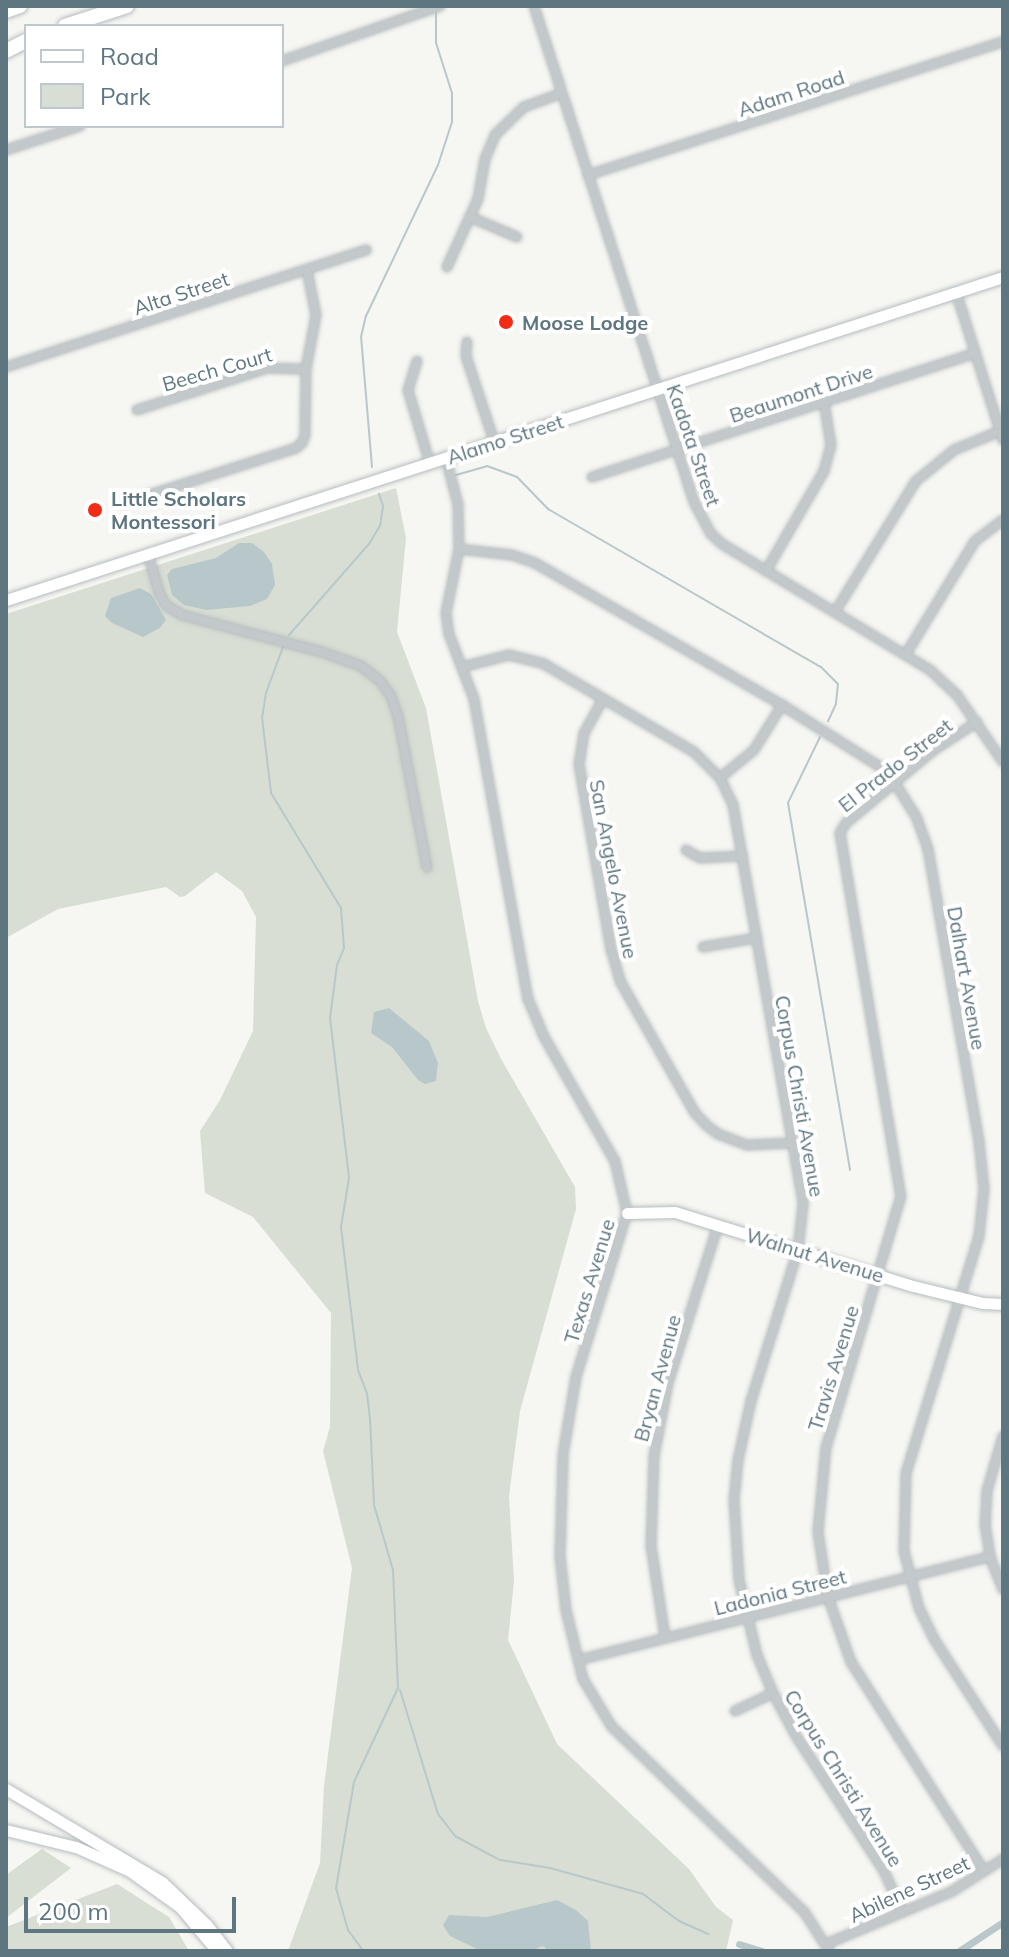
<!DOCTYPE html>
<html>
<head>
<meta charset="utf-8">
<style>
	body { margin:0 }
	#map { position:relative; width:1009px; height:1957px; overflow:hidden; background:#f6f6f2; font-family:Mulish,sans-serif }
	div>[style] { position:absolute }
	[style*='--x'] { left:calc(var(--x)*1px); top:calc(var(--y)*1px); width:calc(var(--w)*1px); rotate:calc(var(--a)*1deg) }
	.green>* { inset:0; background:#d8ded3 }
	.water>* { inset:0; background:#b8c8ca }
	.stream>* { height:2px; margin:-1px; padding:0 1px; transform-origin:1px; border-radius:1px; background:#b8c8ca }
	.canal>* { height:7px; margin:-3.5px; padding:0 3.5px; transform-origin:3.5px; border-radius:3.5px; background:#b8c8ca }
	.roads { filter:drop-shadow(0 0 2px #b5bcbf) drop-shadow(0 0 2px #b5bcbf) }
	.street>* { height:8px; margin:-4px; padding:0 4px; transform-origin:4px; border-radius:4px; background:#c3c8cb }
	.secondary>* { height:11px; margin:-5.5px; padding:0 5.5px; transform-origin:5.5px; border-radius:5.5px; background:#fff }
	.highway>* { height:14px; margin:-7px; padding:0 7px; transform-origin:7px; border-radius:7px; background:#fff }
	.dots>* { width:22px; height:22px; translate:-50% -50%; box-sizing:border-box; border:4px solid #fff; border-radius:50% }
	span { translate:-50% -50%; white-space:nowrap; text-align:center; line-height:1.15; -webkit-text-stroke:8px #fff; paint-order:stroke }
	.street-label { font-size:20px; color:#5e7680 }
	.poi-label { font-size:20px; color:#5e7680; font-weight:700 }
	.left { translate:0 -50%; text-align:left }
	.frame { position:absolute; inset:0; border:8px solid #5e7680; pointer-events:none }
	.legend { position:absolute; left:24px; top:24px; width:260px; height:104px; box-sizing:border-box; background:#fff; border:2px solid #bfc8cc; margin:0; padding:10px 14px; list-style:none; font-size:24px; color:#5e7680 }
	.legend li { display:flex; align-items:center; gap:16px; height:40px }
	.legend b { width:40px; border:2px solid #bfc8cc }
	.scale { position:absolute; left:24px; top:1897px; width:212px; height:36px; box-sizing:border-box; border:4px solid #5e7680; border-top:0; padding-left:10px; font-size:24px; line-height:28px; white-space:nowrap; color:#5e7680; -webkit-text-stroke:6px #fff; paint-order:stroke }
</style>
</head>
<body>
<div id="map">
	<div class="green">
		<div style="clip-path:polygon(396px 488px,406px 538px,397px 632px,426px 708px,478px 1001px,486px 1028px,501px 1059px,575px 1187px,576px 1209px,520px 1411px,509px 1496px,514px 1581px,508px 1640px,557px 1744px,689px 1869px,716px 1907px,733px 1920px,726px 1951px,288px 1951px,320px 1863px,324px 1786px,352px 1568px,323px 1451px,330px 1427px,331px 1313px,253px 1217px,205px 1193px,200px 1131px,220px 1100px,253px 1031px,256px 917px,242px 891px,216px 872px,185px 896px,180px 897px,166px 887px,58px 909px,6px 938px,6px 614px)"></div>
		<div style="clip-path:polygon(42px 1849px,71px 1868px,6px 1918px,6px 1875px)"></div>
		<div style="clip-path:polygon(117px 1884px,169px 1917px,189px 1951px,6px 1951px,6px 1927px)"></div>
	</div>
	<div class="water">
		<div style="clip-path:polygon(239px 543px,252px 543px,264px 552px,272px 564px,275px 585px,267px 599px,250px 606px,206px 610px,184px 605px,172px 595px,167px 575px,172px 569px,216px 558px)"></div>
		<div style="clip-path:polygon(140px 588px,151px 594px,166px 620px,160px 628px,143px 637px,112px 623px,105px 616px,111px 598px)"></div>
		<div style="clip-path:polygon(389px 1008px,429px 1041px,438px 1063px,436px 1081px,425px 1084px,418px 1080px,392px 1047px,371px 1033px,374px 1012px)"></div>
		<div style="clip-path:polygon(557px 1900px,576px 1910px,588px 1921px,591px 1951px,549px 1951px,543px 1946px,531px 1951px,481px 1951px,450px 1936px,443px 1925px,449px 1915px,487px 1917px)"></div>
	</div>
	<div class="stream">
		<div style="--x:372;--y:467;--w:130;--a:-94.8"></div>
		<div style="--x:361;--y:337;--w:22;--a:-77"></div>
		<div style="--x:366;--y:316;--w:167;--a:-64.5"></div>
		<div style="--x:438;--y:165;--w:45;--a:-72"></div>
		<div style="--x:452;--y:122;--w:29;--a:-90"></div>
		<div style="--x:452;--y:93;--w:52;--a:-107.7"></div>
		<div style="--x:436;--y:43;--w:32;--a:-90"></div>
		<div style="--x:456;--y:475;--w:32;--a:-16"></div>
		<div style="--x:487;--y:466;--w:32;--a:20"></div>
		<div style="--x:517;--y:477;--w:45;--a:45.9"></div>
		<div style="--x:548;--y:509;--w:315;--a:30.1"></div>
		<div style="--x:821;--y:667;--w:24;--a:45"></div>
		<div style="--x:838;--y:684;--w:20;--a:96"></div>
		<div style="--x:836;--y:704;--w:19;--a:115"></div>
		<div style="--x:289;--y:635;--w:121;--a:-48.7"></div>
		<div style="--x:369;--y:544;--w:21;--a:-59"></div>
		<div style="--x:380;--y:526;--w:20;--a:-81"></div>
		<div style="--x:383;--y:506;--w:13;--a:-108"></div>
		<div style="--x:283;--y:647;--w:49;--a:110.3"></div>
		<div style="--x:266;--y:693;--w:24;--a:99"></div>
		<div style="--x:262;--y:717;--w:77;--a:83.2"></div>
		<div style="--x:271;--y:793;--w:135;--a:58.7"></div>
		<div style="--x:341;--y:908;--w:40;--a:85.7"></div>
		<div style="--x:344;--y:948;--w:18;--a:112"></div>
		<div style="--x:337;--y:965;--w:53;--a:97.5"></div>
		<div style="--x:330;--y:1018;--w:161;--a:83.2"></div>
		<div style="--x:349;--y:1178;--w:50;--a:99.3"></div>
		<div style="--x:341;--y:1227;--w:144;--a:83.2"></div>
		<div style="--x:358;--y:1370;--w:26;--a:69"></div>
		<div style="--x:367;--y:1394;--w:25;--a:83"></div>
		<div style="--x:370;--y:1419;--w:86;--a:87.3"></div>
		<div style="--x:374;--y:1505;--w:68;--a:73.7"></div>
		<div style="--x:393;--y:1570;--w:118;--a:87.6"></div>
		<div style="--x:398;--y:1688;--w:104;--a:115.1"></div>
		<div style="--x:354;--y:1782;--w:108;--a:99.6"></div>
		<div style="--x:336;--y:1888;--w:44;--a:74.1"></div>
		<div style="--x:348;--y:1930;--w:26;--a:54"></div>
		<div style="--x:820;--y:737;--w:73;--a:115.9"></div>
		<div style="--x:788;--y:803;--w:372;--a:80.4"></div>
		<div style="--x:400;--y:1690;--w:130;--a:73"></div>
		<div style="--x:438;--y:1814;--w:28;--a:52"></div>
		<div style="--x:455;--y:1836;--w:51;--a:28.1"></div>
		<div style="--x:500;--y:1860;--w:51;--a:9.1"></div>
		<div style="--x:550;--y:1868;--w:97;--a:15.6"></div>
		<div style="--x:643;--y:1894;--w:45;--a:36.9"></div>
		<div style="--x:679;--y:1921;--w:32;--a:24"></div>
	</div>
	<div class="canal">
		<div style="--x:739;--y:1944;--w:24;--a:17"></div>
		<div style="--x:959;--y:1951;--w:53;--a:-33.4"></div>
	</div>
	<div class="roads">
		<div class="street">
			<div style="--x:534;--y:6;--w:521;--a:72.12"></div>
			<div style="--x:694;--y:502;--w:36;--a:62"></div>
			<div style="--x:711;--y:534;--w:15;--a:42"></div>
			<div style="--x:722;--y:544;--w:243;--a:31.2"></div>
			<div style="--x:930;--y:670;--w:37;--a:43"></div>
			<div style="--x:957;--y:695;--w:81;--a:55.5"></div>
			<div style="--x:282;--y:61;--w:167;--a:-19.2"></div>
			<div style="--x:6;--y:150;--w:78;--a:-18"></div>
			<div style="--x:588;--y:175;--w:436;--a:-17.8"></div>
			<div style="--x:470;--y:217;--w:51;--a:23.1"></div>
			<div style="--x:447;--y:267;--w:75;--a:-65.5"></div>
			<div style="--x:478;--y:199;--w:41;--a:-80.1"></div>
			<div style="--x:485;--y:159;--w:26;--a:-67"></div>
			<div style="--x:495;--y:135;--w:40;--a:-44"></div>
			<div style="--x:524;--y:107;--w:40;--a:-20.2"></div>
			<div style="--x:956;--y:292;--w:155;--a:72.4"></div>
			<div style="--x:467;--y:342;--w:14;--a:94"></div>
			<div style="--x:466;--y:356;--w:89;--a:71.8"></div>
			<div style="--x:417;--y:361;--w:30;--a:107"></div>
			<div style="--x:408;--y:390;--w:77;--a:73.4"></div>
			<div style="--x:6;--y:367;--w:379;--a:-18"></div>
			<div style="--x:137;--y:410;--w:138;--a:-17.8"></div>
			<div style="--x:268;--y:368;--w:38;--a:2"></div>
			<div style="--x:446;--y:459;--w:47;--a:75.1"></div>
			<div style="--x:458;--y:504;--w:45;--a:88.7"></div>
			<div style="--x:459;--y:549;--w:65;--a:101.5"></div>
			<div style="--x:446;--y:613;--w:21;--a:82"></div>
			<div style="--x:449;--y:634;--w:70;--a:69"></div>
			<div style="--x:474;--y:699;--w:305;--a:79.8"></div>
			<div style="--x:528;--y:999;--w:39;--a:67"></div>
			<div style="--x:543;--y:1035;--w:145;--a:60.3"></div>
			<div style="--x:615;--y:1161;--w:53;--a:77"></div>
			<div style="--x:627;--y:1213;--w:172;--a:107.3"></div>
			<div style="--x:576;--y:1377;--w:79;--a:99.5"></div>
			<div style="--x:563;--y:1455;--w:101;--a:91.7"></div>
			<div style="--x:560;--y:1556;--w:54;--a:83.7"></div>
			<div style="--x:566;--y:1610;--w:71;--a:76.2"></div>
			<div style="--x:583;--y:1679;--w:56;--a:58.9"></div>
			<div style="--x:612;--y:1727;--w:268;--a:43.9"></div>
			<div style="--x:805;--y:1913;--w:45;--a:57.7"></div>
			<div style="--x:592;--y:477;--w:403;--a:-17.9"></div>
			<div style="--x:124;--y:503;--w:181;--a:-17.7"></div>
			<div style="--x:296;--y:448;--w:8;--a:-40"></div>
			<div style="--x:302;--y:443;--w:9;--a:-69"></div>
			<div style="--x:305;--y:435;--w:66;--a:-89.1"></div>
			<div style="--x:306;--y:369;--w:55;--a:-79.5"></div>
			<div style="--x:316;--y:315;--w:46;--a:-101.3"></div>
			<div style="--x:459;--y:549;--w:53;--a:6.5"></div>
			<div style="--x:512;--y:555;--w:24;--a:19"></div>
			<div style="--x:535;--y:563;--w:285;--a:29.9"></div>
			<div style="--x:782;--y:705;--w:115;--a:32.2"></div>
			<div style="--x:879;--y:766;--w:23;--a:47"></div>
			<div style="--x:895;--y:783;--w:39;--a:58"></div>
			<div style="--x:916;--y:816;--w:35;--a:70"></div>
			<div style="--x:928;--y:849;--w:297;--a:80.1"></div>
			<div style="--x:979;--y:1142;--w:47;--a:83.9"></div>
			<div style="--x:984;--y:1189;--w:47;--a:96.1"></div>
			<div style="--x:979;--y:1236;--w:249;--a:107.1"></div>
			<div style="--x:906;--y:1474;--w:77;--a:91.5"></div>
			<div style="--x:904;--y:1551;--w:59;--a:75.3"></div>
			<div style="--x:919;--y:1608;--w:34;--a:64"></div>
			<div style="--x:934;--y:1639;--w:127;--a:57.2"></div>
			<div style="--x:148;--y:554;--w:43;--a:73.7"></div>
			<div style="--x:160;--y:595;--w:13;--a:58"></div>
			<div style="--x:167;--y:606;--w:17;--a:31"></div>
			<div style="--x:182;--y:615;--w:145;--a:14.8"></div>
			<div style="--x:322;--y:652;--w:41;--a:19.7"></div>
			<div style="--x:361;--y:666;--w:24;--a:38"></div>
			<div style="--x:380;--y:681;--w:19;--a:54"></div>
			<div style="--x:391;--y:696;--w:21;--a:71"></div>
			<div style="--x:398;--y:716;--w:154;--a:79.1"></div>
			<div style="--x:766;--y:571;--w:116;--a:-59.9"></div>
			<div style="--x:824;--y:471;--w:27;--a:-75"></div>
			<div style="--x:831;--y:445;--w:44;--a:-99.2"></div>
			<div style="--x:835;--y:612;--w:154;--a:-58.3"></div>
			<div style="--x:916;--y:481;--w:49;--a:-39.2"></div>
			<div style="--x:954;--y:450;--w:50;--a:-22.4"></div>
			<div style="--x:906;--y:654;--w:132;--a:-58.6"></div>
			<div style="--x:975;--y:541;--w:35;--a:-37"></div>
			<div style="--x:462;--y:667;--w:49;--a:-14.3"></div>
			<div style="--x:509;--y:655;--w:36;--a:14"></div>
			<div style="--x:544;--y:664;--w:174;--a:30.4"></div>
			<div style="--x:694;--y:752;--w:37;--a:45"></div>
			<div style="--x:720;--y:778;--w:30;--a:64"></div>
			<div style="--x:733;--y:805;--w:405;--a:80"></div>
			<div style="--x:803;--y:1204;--w:46;--a:96.2"></div>
			<div style="--x:798;--y:1250;--w:158;--a:107.3"></div>
			<div style="--x:751;--y:1401;--w:60;--a:102.4"></div>
			<div style="--x:738;--y:1460;--w:40;--a:95.7"></div>
			<div style="--x:734;--y:1500;--w:80;--a:86.4"></div>
			<div style="--x:739;--y:1580;--w:77;--a:76.5"></div>
			<div style="--x:757;--y:1655;--w:41;--a:67.2"></div>
			<div style="--x:773;--y:1693;--w:49;--a:61.9"></div>
			<div style="--x:796;--y:1736;--w:161;--a:56.9"></div>
			<div style="--x:884;--y:1871;--w:44;--a:65.8"></div>
			<div style="--x:603;--y:699;--w:39;--a:119"></div>
			<div style="--x:584;--y:733;--w:31;--a:99"></div>
			<div style="--x:579;--y:764;--w:188;--a:80.2"></div>
			<div style="--x:611;--y:949;--w:33;--a:74"></div>
			<div style="--x:620;--y:981;--w:152;--a:60.4"></div>
			<div style="--x:695;--y:1113;--w:16;--a:47"></div>
			<div style="--x:706;--y:1125;--w:15;--a:37"></div>
			<div style="--x:718;--y:1134;--w:31;--a:21"></div>
			<div style="--x:747;--y:1145;--w:46;--a:-2.5"></div>
			<div style="--x:977;--y:722;--w:51;--a:146.9"></div>
			<div style="--x:934;--y:750;--w:114;--a:140.3"></div>
			<div style="--x:846;--y:823;--w:12;--a:121"></div>
			<div style="--x:840;--y:833;--w:368;--a:80.5"></div>
			<div style="--x:901;--y:1196;--w:262;--a:106.6"></div>
			<div style="--x:826;--y:1447;--w:85;--a:95.4"></div>
			<div style="--x:818;--y:1532;--w:66;--a:81.3"></div>
			<div style="--x:828;--y:1597;--w:69;--a:70.5"></div>
			<div style="--x:851;--y:1662;--w:248;--a:57.5"></div>
			<div style="--x:720;--y:778;--w:44;--a:-39.5"></div>
			<div style="--x:754;--y:750;--w:53;--a:-58.1"></div>
			<div style="--x:686;--y:850;--w:16;--a:30"></div>
			<div style="--x:700;--y:858;--w:43;--a:-2.7"></div>
			<div style="--x:703;--y:947;--w:55;--a:-9.5"></div>
			<div style="--x:1003;--y:1436;--w:57;--a:106.2"></div>
			<div style="--x:987;--y:1491;--w:33;--a:93"></div>
			<div style="--x:985;--y:1524;--w:33;--a:81"></div>
			<div style="--x:990;--y:1557;--w:35;--a:68"></div>
			<div style="--x:665;--y:1637;--w:92;--a:-98.7"></div>
			<div style="--x:651;--y:1546;--w:90;--a:-88.1"></div>
			<div style="--x:654;--y:1456;--w:74;--a:-79.1"></div>
			<div style="--x:668;--y:1383;--w:166;--a:-72.4"></div>
			<div style="--x:579;--y:1660;--w:424;--a:-14.1"></div>
			<div style="--x:735;--y:1711;--w:42;--a:-25.3"></div>
			<div style="--x:826;--y:1944;--w:135;--a:-22.6"></div>
			<div style="--x:951;--y:1892;--w:62;--a:-32.4"></div>
		</div>
		<div class="secondary">
			<div style="--x:6;--y:600;--w:1048;--a:-17.95"></div>
			<div style="--x:627;--y:1213;--w:48;--a:-1.2"></div>
			<div style="--x:675;--y:1212;--w:249;--a:17.3"></div>
			<div style="--x:913;--y:1286;--w:72;--a:13.7"></div>
			<div style="--x:983;--y:1303;--w:20;--a:3"></div>
			<div style="--x:6;--y:1789;--w:182;--a:30.8"></div>
			<div style="--x:162;--y:1882;--w:61;--a:43.7"></div>
			<div style="--x:206;--y:1924;--w:34;--a:52"></div>
			<div style="--x:6;--y:1830;--w:72;--a:13.7"></div>
			<div style="--x:76;--y:1847;--w:59;--a:24"></div>
			<div style="--x:130;--y:1871;--w:62;--a:35.8"></div>
			<div style="--x:180;--y:1907;--w:57;--a:49.9"></div>
		</div>
		<div class="highway">
			<div style="--x:6;--y:11;--w:15;--a:-20"></div>
			<div style="--x:65;--y:26;--w:65;--a:-17.9"></div>
			<div style="--x:6;--y:51;--w:22;--a:-27"></div>
		</div>
	</div>
	<div class="dots">
		<div style="left:506px;top:322px;background:#f22c15"></div>
		<div style="left:95px;top:510px;background:#f22c15"></div>
	</div>
	<div class="street-label">
		<span style="left:791px;top:93px;rotate:-18deg">Adam Road</span>
		<span style="left:181px;top:293px;rotate:-18deg">Alta Street</span>
		<span style="left:217px;top:369px;rotate:-16deg">Beech Court</span>
		<span style="left:801px;top:393px;rotate:-18deg">Beaumont Drive</span>
		<span style="left:505px;top:439px;rotate:-18deg">Alamo Street</span>
		<span style="left:694px;top:445px;rotate:71deg">Kadota Street</span>
		<span style="left:895px;top:765px;rotate:-38deg">El Prado Street</span>
		<span style="left:614px;top:869px;rotate:79deg">San Angelo Avenue</span>
		<span style="left:967px;top:978px;rotate:80deg">Dalhart Avenue</span>
		<span style="left:800px;top:1096px;rotate:80deg">Corpus Christi Avenue</span>
		<span style="left:815px;top:1255px;rotate:17deg">Walnut Avenue</span>
		<span style="left:589px;top:1281px;rotate:-73deg">Texas Avenue</span>
		<span style="left:833px;top:1368px;rotate:-73deg">Travis Avenue</span>
		<span style="left:657px;top:1378px;rotate:-75deg">Bryan Avenue</span>
		<span style="left:780px;top:1592px;rotate:-14deg">Ladonia Street</span>
		<span style="left:844px;top:1778px;rotate:58deg">Corpus Christi Avenue</span>
		<span style="left:909px;top:1889px;rotate:-25deg">Abilene Street</span>
	</div>
	<div class="poi-label">
		<span class="left" style="left:522px;top:322px">Moose Lodge</span>
		<span class="left" style="left:111px;top:510px">Little Scholars<br>Montessori</span>
	</div>
	<div class="frame"></div>
	<ul class="legend">
	<li><b style="height:10px;background:#fff"></b>Road</li>
	<li><b style="height:22px;background:#d8ded3"></b>Park</li>
	</ul>
	<div class="scale">200 m</div>
</div>
</body>
</html>
